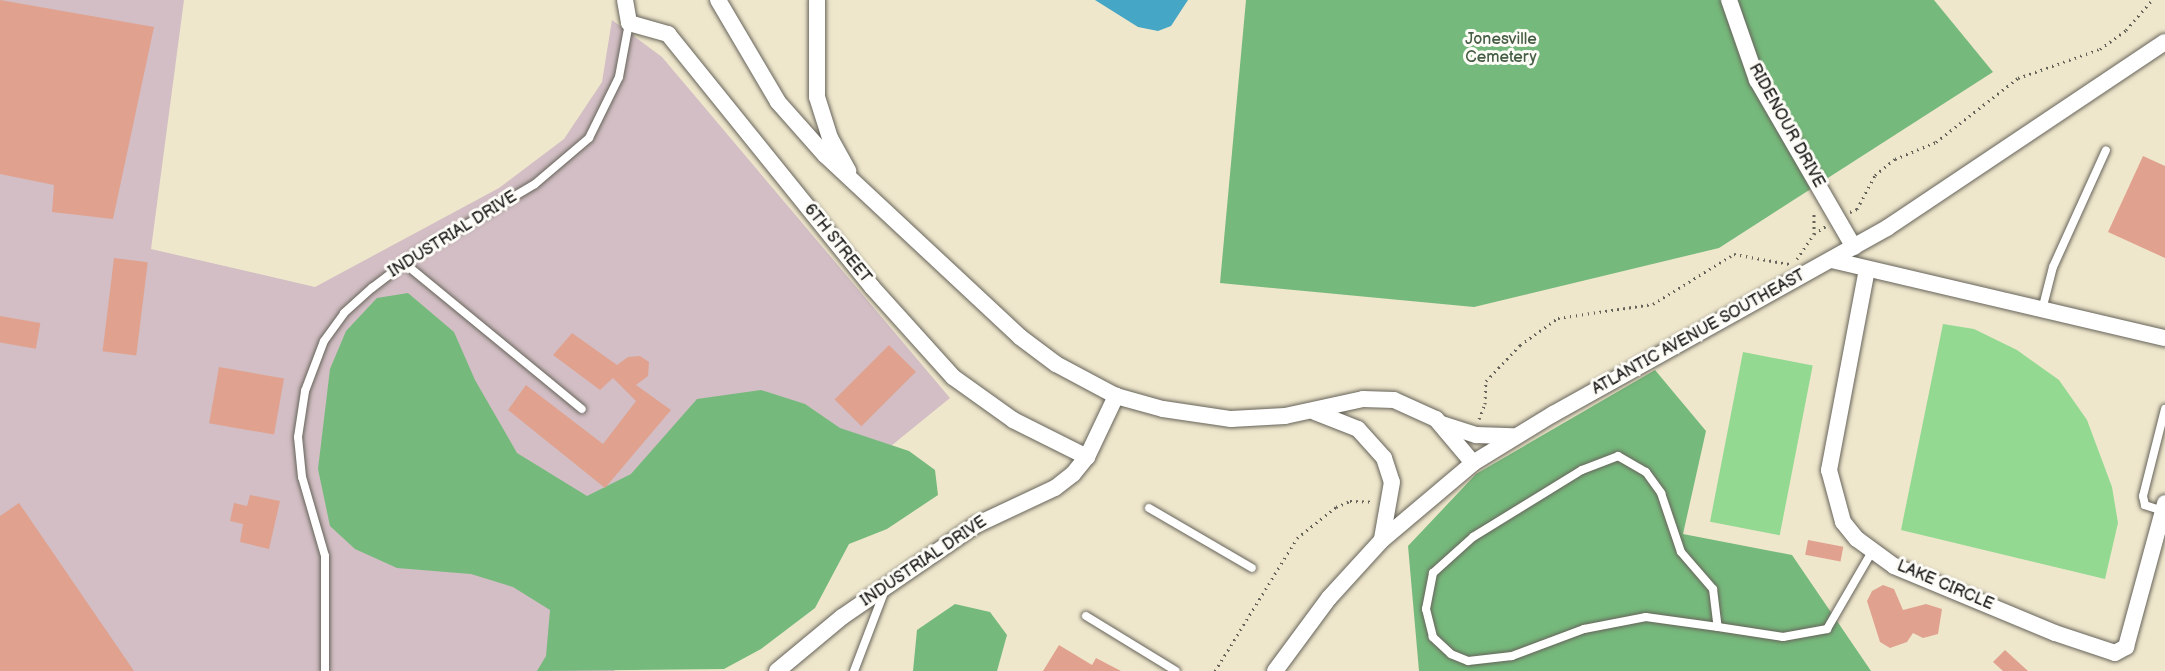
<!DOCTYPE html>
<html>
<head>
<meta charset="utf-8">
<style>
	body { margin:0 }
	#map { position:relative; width:2165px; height:671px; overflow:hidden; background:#efe7cc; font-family:"Balsamiq Sans",sans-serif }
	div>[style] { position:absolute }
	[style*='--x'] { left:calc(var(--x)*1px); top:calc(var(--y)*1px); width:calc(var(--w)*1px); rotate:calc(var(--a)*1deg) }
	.industrial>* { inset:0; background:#d2bec4 }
	.green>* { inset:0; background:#93d992; transform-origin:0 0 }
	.forest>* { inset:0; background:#76b97c }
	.water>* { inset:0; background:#45a6c5 }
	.building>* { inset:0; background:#e0a28f; transform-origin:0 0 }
	.path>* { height:3px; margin-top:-1.5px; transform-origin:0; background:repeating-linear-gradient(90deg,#66635a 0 1.5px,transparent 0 6px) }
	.roads { filter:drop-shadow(0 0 2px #66635a) drop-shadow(0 0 2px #66635a) }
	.lane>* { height:8px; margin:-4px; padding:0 4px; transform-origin:4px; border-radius:4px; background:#fff }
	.street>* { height:16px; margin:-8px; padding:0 8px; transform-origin:8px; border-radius:8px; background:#fff }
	span { translate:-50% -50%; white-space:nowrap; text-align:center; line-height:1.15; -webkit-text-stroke:6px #fdfcf7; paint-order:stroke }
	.park-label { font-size:16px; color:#465e45 }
	.street-label { font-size:16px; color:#1c1c1c }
</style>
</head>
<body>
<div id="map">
	<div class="industrial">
		<div style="clip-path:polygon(0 0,184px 0,151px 249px,315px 287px,499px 188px,564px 139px,602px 82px,612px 20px,662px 57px,950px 398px,614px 671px,0 671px)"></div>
	</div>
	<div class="green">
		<div style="clip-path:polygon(1943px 324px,1974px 329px,2017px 350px,2059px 380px,2087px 420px,2112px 487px,2118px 523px,2105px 579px,1901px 530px)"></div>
		<div style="left:1743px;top:352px;width:71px;height:173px;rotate:11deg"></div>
	</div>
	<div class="forest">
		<div style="clip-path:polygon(1246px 0,1934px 0,1993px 72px,1719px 248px,1474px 307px,1220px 283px)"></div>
		<div style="clip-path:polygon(408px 293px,454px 332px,475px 380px,517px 453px,587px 496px,631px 474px,697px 399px,761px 390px,805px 404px,840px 428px,909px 451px,935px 470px,938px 495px,887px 529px,849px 544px,815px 608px,761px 649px,724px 669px,537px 671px,546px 656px,550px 610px,513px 587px,471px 574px,397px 568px,355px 549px,330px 526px,318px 469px,330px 369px,346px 331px,377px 298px)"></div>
		<div style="clip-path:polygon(1655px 370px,1706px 431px,1683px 534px,1792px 555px,1871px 671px,1419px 671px,1408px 546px,1476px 474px)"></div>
		<div style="clip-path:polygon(955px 604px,990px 612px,1007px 635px,997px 671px,913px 671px,917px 630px)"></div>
	</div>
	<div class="water">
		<div style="clip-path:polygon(1095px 0,1188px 0,1171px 26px,1158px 31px,1138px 27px)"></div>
	</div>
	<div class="building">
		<div style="clip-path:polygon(0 0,154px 27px,113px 219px,52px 212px,54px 185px,0 174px)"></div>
		<div style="clip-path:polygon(2143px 156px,2165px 166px,2165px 258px,2108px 232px)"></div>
		<div style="left:114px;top:258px;width:34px;height:94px;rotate:7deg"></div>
		<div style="left:0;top:316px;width:41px;height:26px;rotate:10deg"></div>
		<div style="clip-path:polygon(572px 333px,617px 365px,628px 357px,640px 356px,649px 362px,648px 376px,636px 385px,671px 410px,605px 488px,508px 410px,526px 385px,603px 444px,636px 401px,613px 378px,600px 390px,553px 355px)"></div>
		<div style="left:889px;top:345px;width:38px;height:77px;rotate:45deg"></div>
		<div style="left:219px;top:367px;width:66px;height:57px;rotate:10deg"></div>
		<div style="clip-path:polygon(250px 495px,280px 501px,269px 549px,240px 542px,243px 524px,230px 521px,234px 503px,247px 506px)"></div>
		<div style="clip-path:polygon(19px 503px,134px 671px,0 671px,0 516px)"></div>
		<div style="left:1808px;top:540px;width:36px;height:15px;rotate:11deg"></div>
		<div style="clip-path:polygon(1883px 585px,1894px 589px,1903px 610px,1926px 604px,1942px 609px,1938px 634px,1923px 638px,1913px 633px,1907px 642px,1890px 648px,1880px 642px,1867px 601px,1872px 591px)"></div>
		<div style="clip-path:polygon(1059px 645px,1092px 665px,1096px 658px,1121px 671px,1043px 671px)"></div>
		<div style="clip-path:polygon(2005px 650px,2028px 671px,2003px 671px,1993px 662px)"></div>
	</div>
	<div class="path">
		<div style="--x:1850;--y:212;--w:8;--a:-23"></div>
		<div style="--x:1857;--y:209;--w:38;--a:-62"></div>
		<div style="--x:1875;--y:175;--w:26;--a:-39"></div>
		<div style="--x:1895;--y:159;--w:44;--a:-22.5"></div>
		<div style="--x:1936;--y:142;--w:104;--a:-38"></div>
		<div style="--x:2018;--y:78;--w:87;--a:-19.5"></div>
		<div style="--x:2100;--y:49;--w:32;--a:-36"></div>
		<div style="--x:2126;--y:30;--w:40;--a:-49"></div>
		<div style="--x:1814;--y:234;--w:14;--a:-34"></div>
		<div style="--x:1797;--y:259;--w:30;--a:-56"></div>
		<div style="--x:1814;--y:234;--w:23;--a:-90"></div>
		<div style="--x:1479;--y:419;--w:16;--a:-68"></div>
		<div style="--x:1485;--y:404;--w:23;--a:-88"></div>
		<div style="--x:1486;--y:381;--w:50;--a:-46.6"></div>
		<div style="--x:1520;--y:345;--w:47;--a:-35.4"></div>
		<div style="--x:1558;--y:318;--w:96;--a:-8.4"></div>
		<div style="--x:1653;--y:304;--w:95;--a:-31.7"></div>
		<div style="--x:1734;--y:254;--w:56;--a:10.3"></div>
		<div style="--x:1215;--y:671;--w:156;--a:-58.3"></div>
		<div style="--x:1297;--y:538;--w:50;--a:-38.5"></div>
		<div style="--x:1336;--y:507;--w:15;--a:-23"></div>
		<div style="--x:1350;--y:501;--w:23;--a:2"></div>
	</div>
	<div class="roads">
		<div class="lane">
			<div style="--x:404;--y:263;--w:230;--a:39.4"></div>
			<div style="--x:2042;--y:310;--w:44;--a:-75.7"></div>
			<div style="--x:2053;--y:267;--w:128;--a:-65.6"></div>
			<div style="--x:1149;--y:508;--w:119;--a:30.2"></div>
			<div style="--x:2163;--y:511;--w:19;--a:-162"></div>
			<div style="--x:2145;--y:505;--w:9;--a:-103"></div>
			<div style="--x:2143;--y:496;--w:90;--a:-75.8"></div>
			<div style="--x:1086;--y:616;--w:105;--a:31.4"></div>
			<div style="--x:1718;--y:627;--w:73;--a:-172.1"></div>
			<div style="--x:1646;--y:617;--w:63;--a:169"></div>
			<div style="--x:1584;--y:629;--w:77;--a:159.4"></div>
			<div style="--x:1512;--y:656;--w:44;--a:173.5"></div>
			<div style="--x:1468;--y:661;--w:18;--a:-158"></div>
			<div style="--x:1451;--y:654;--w:25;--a:-137"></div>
			<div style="--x:1433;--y:637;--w:29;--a:-104"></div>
			<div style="--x:1426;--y:609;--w:37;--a:-79"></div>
			<div style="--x:1433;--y:573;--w:54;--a:-42"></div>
			<div style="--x:1473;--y:537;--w:128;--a:-31.6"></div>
			<div style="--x:1582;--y:470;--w:39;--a:-21"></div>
			<div style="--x:1618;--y:456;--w:32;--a:30"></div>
			<div style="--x:1646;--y:472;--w:26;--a:54"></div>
			<div style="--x:1661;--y:493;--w:62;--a:71.3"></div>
			<div style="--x:1681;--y:552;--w:49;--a:49.1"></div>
			<div style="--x:1713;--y:589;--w:38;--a:83"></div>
			<div style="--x:1718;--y:627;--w:66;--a:8.7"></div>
			<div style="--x:1783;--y:637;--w:45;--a:-10.3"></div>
			<div style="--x:1827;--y:629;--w:91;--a:-59.8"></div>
			<div style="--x:325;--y:671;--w:115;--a:-90"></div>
			<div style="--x:325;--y:556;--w:82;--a:-106.2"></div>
			<div style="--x:302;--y:477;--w:40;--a:-95.7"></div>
			<div style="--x:298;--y:437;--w:47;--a:-81.3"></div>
			<div style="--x:305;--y:391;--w:53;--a:-69.2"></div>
			<div style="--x:324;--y:341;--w:34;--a:-54"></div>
			<div style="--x:344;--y:313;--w:38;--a:-42"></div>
			<div style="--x:372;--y:288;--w:54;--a:-37.5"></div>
			<div style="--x:415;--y:255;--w:139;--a:-30.6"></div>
			<div style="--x:535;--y:184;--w:71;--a:-40.4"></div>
			<div style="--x:589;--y:138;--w:68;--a:-63.8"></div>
			<div style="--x:619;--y:77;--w:55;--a:-79.5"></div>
			<div style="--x:854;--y:671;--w:87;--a:-69.1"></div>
		</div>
		<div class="street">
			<div style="--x:625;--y:0;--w:23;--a:80"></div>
			<div style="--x:629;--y:23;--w:41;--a:15.8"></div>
			<div style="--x:668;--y:34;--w:325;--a:51.1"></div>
			<div style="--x:872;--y:287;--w:121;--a:48"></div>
			<div style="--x:953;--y:377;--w:74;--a:35.6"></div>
			<div style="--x:1013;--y:420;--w:83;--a:26.6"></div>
			<div style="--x:718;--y:0;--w:118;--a:59.5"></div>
			<div style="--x:778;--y:102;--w:71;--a:48.4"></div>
			<div style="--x:825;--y:155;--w:267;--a:43"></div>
			<div style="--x:1020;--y:337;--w:45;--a:36.9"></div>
			<div style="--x:1056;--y:364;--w:68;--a:28.1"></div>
			<div style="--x:817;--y:0;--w:97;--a:90"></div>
			<div style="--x:817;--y:97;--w:43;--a:72.4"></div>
			<div style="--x:830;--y:138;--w:38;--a:61"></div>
			<div style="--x:1729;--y:0;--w:85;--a:70.7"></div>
			<div style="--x:1757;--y:80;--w:193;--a:59.9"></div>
			<div style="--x:1832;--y:260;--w:342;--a:13.2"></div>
			<div style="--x:1867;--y:269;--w:205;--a:100.7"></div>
			<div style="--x:1829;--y:470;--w:54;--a:74.9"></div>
			<div style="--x:1843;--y:522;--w:22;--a:51"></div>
			<div style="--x:1857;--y:539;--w:46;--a:36.1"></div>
			<div style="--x:1894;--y:566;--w:174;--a:22.6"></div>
			<div style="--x:2055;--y:633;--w:63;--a:18.4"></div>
			<div style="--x:2115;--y:653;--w:13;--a:-29"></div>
			<div style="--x:2126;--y:647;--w:149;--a:-74.8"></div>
			<div style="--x:1315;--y:412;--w:46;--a:21.6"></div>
			<div style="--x:1358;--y:429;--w:39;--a:48"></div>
			<div style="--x:1384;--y:458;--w:25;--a:72"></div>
			<div style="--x:1392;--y:482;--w:58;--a:100"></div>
			<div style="--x:1442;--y:424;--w:36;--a:18"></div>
			<div style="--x:1476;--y:435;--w:37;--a:2"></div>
			<div style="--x:777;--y:671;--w:85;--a:-39.7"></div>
			<div style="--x:842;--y:617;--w:163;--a:-34.5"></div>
			<div style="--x:976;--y:525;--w:87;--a:-25.1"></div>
			<div style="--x:1055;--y:488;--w:23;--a:-38"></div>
			<div style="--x:1073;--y:474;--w:22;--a:-51"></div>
			<div style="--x:1087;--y:457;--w:68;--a:-64.6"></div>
			<div style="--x:1116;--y:396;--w:49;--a:15.5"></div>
			<div style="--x:1163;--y:409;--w:69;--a:8.4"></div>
			<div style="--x:1231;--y:419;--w:54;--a:-3.2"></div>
			<div style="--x:1285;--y:416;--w:80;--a:-12.3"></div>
			<div style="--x:1363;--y:399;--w:31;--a:2"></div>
			<div style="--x:1394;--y:400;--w:46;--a:24.3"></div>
			<div style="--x:1436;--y:419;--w:57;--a:49.9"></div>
			<div style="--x:1275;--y:671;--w:91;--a:-53.5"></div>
			<div style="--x:1329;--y:598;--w:79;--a:-47.6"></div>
			<div style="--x:1382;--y:540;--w:119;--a:-40.2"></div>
			<div style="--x:1473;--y:463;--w:94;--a:-31.5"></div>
			<div style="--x:1553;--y:414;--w:382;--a:-29.1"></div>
			<div style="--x:1887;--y:228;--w:334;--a:-33.8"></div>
		</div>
	</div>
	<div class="park-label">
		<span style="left:1501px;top:49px">Jonesville<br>Cemetery</span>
	</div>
	<div class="street-label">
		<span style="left:1786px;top:126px;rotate:61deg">RIDENOUR DRIVE</span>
		<span style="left:453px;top:235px;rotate:-32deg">INDUSTRIAL DRIVE</span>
		<span style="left:837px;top:244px;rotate:51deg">6TH STREET</span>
		<span style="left:1699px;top:333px;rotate:-29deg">ATLANTIC AVENUE SOUTHEAST</span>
		<span style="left:924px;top:562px;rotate:-34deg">INDUSTRIAL DRIVE</span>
		<span style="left:1945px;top:586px;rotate:23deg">LAKE CIRCLE</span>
	</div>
</div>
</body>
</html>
